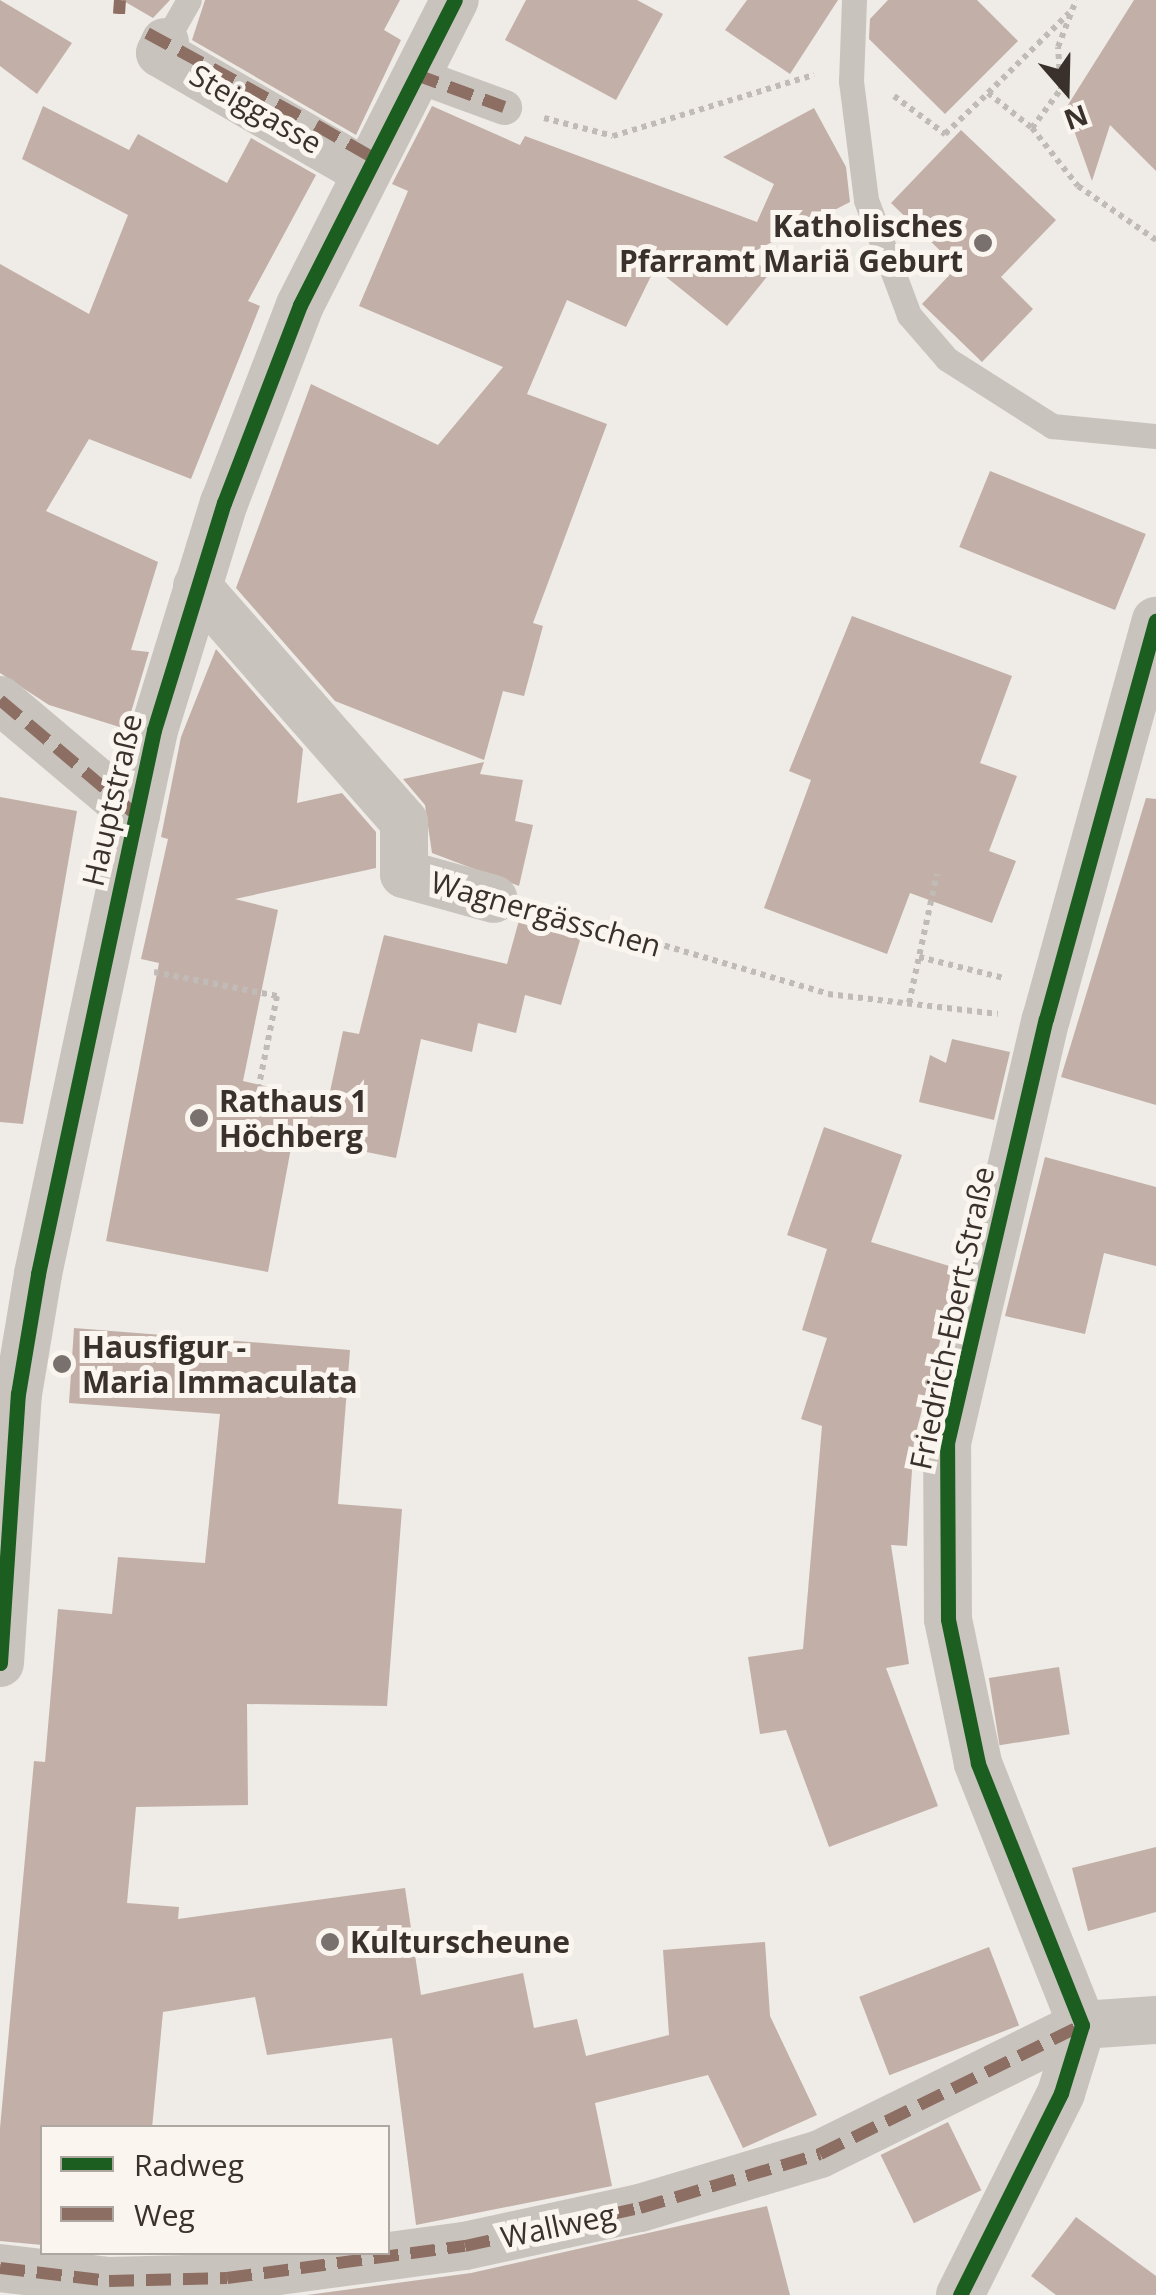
<!DOCTYPE html>
<html>
<head>
<meta charset="utf-8">
<style>
	body { margin:0 }
	#map { position:relative; width:1156px; height:2295px; overflow:hidden; background:#efebe6; font-family:"Open Sans",sans-serif }
	div>[style] { position:absolute }
	[style*='--x'] { left:calc(var(--x)*1px); top:calc(var(--y)*1px); width:calc(var(--w)*1px); rotate:calc(var(--a)*1deg) }
	.building>* { inset:0; background:#c2b0a8; transform-origin:0 0 }
	.path>* { height:6px; margin-top:-3px; transform-origin:0; background:repeating-linear-gradient(90deg,#c1bbb7 0 5px,transparent 0 10px) }
	.service>* { height:25px; margin:-12.5px; padding:0 12.5px; transform-origin:12.5px; border-radius:12.5px; background:#c9c3be }
	.pedestrian>* { height:35px; margin:-17.5px; padding:0 17.5px; transform-origin:17.5px; border-radius:17.5px; background:#c9c3be }
	.minor>* { height:48px; margin:-24px; padding:0 24px; transform-origin:24px; border-radius:24px; background:#c9c3be }
	.quiet>* { height:12px; margin-top:-6px; transform-origin:0; background:repeating-linear-gradient(90deg,#8d6e63 0 25px,transparent 0 37px) }
	.cycleway>* { height:15px; margin:-7.5px; padding:0 7.5px; transform-origin:7.5px; border-radius:7.5px; background:#1b5e20 }
	.dots>* { width:28px; height:28px; translate:-50% -50%; box-sizing:border-box; border:5px solid #faf5ef; border-radius:50% }
	span { translate:-50% -50%; white-space:nowrap; text-align:center; line-height:1.15; -webkit-text-stroke:10px #faf5ef; paint-order:stroke }
	.street-label { font-size:30px; color:#3a302c }
	.poi-label { font-size:30px; color:#3a302c; font-weight:700 }
	.right { translate:-100% -50%; text-align:right }
	.left { translate:0 -50%; text-align:left }
	.legend { position:absolute; left:40px; top:2125px; width:350px; height:130px; box-sizing:border-box; background:#faf5ef; border:2px solid #ada6a1; margin:0; padding:12px 18px; list-style:none; font-size:30px; color:#3a302c }
	.legend li { display:flex; align-items:center; gap:20px; height:50px }
	.legend b { width:50px; border:2px solid #ada6a1 }
	.north { position:absolute; left:1016px; top:40px; width:100px; height:100px; -webkit-text-stroke:8px #faf5ef; paint-order:stroke; rotate:160deg; font-size:28px; font-weight:700; line-height:40px; text-align:center; color:#3a302c }
	.north::after { content:''; display:block; margin:auto; width:35px; height:45px; background:#3a302c; clip-path:polygon(50% 0,100% 100%,50% 72%,0 100%) }
</style>
</head>
<body>
<div id="map">
	<div class="building">
		<div style="clip-path:polygon(0 0,72px 43px,37px 94px,0 66px)"></div>
		<div style="clip-path:polygon(122px 0,170px 0,153px 18px)"></div>
		<div style="clip-path:polygon(205px 0,400px 0,384px 30px,401px 40px,356px 135px,192px 40px)"></div>
		<div style="clip-path:polygon(526px 0,637px 0,663px 14px,616px 100px,505px 40px)"></div>
		<div style="clip-path:polygon(747px 0,838px 0,790px 74px,725px 30px)"></div>
		<div style="clip-path:polygon(888px 0,977px 0,1018px 41px,945px 114px,869px 39px,870px 19px)"></div>
		<div style="clip-path:polygon(1134px 0,1156px 0,1156px 171px,1110px 125px,1092px 181px,1066px 108px)"></div>
		<div style="clip-path:polygon(43px 106px,129px 150px,138px 134px,227px 183px,251px 138px,316px 175px,248px 301px,260px 306px,191px 479px,89px 439px,46px 511px,158px 562px,131px 650px,149px 652px,126px 729px,49px 705px,0 673px,0 264px,89px 314px,128px 215px,22px 159px)"></div>
		<div style="clip-path:polygon(432px 106px,520px 145px,525px 136px,757px 222px,774px 184px,723px 157px,814px 108px,846px 167px,850px 202px,747px 255px,770px 273px,727px 326px,655px 268px,626px 327px,567px 300px,527px 394px,607px 424px,533px 623px,543px 626px,524px 696px,503px 691px,484px 760px,335px 701px,236px 588px,311px 384px,438px 445px,503px 367px,359px 306px,408px 191px,392px 184px)"></div>
		<div style="clip-path:polygon(961px 130px,1056px 220px,1001px 277px,1033px 309px,982px 362px,922px 304px,957px 267px,891px 203px)"></div>
		<div style="left:990px;top:471px;width:168px;height:82px;rotate:22deg"></div>
		<div style="clip-path:polygon(852px 616px,1012px 676px,980px 763px,1017px 776px,989px 851px,1016px 861px,992px 923px,910px 893px,887px 954px,764px 908px,811px 780px,789px 771px)"></div>
		<div style="clip-path:polygon(216px 649px,303px 749px,297px 803px,342px 793px,376px 832px,376px 868px,235px 899px,278px 910px,243px 1081px,328px 1101px,343px 1031px,359px 1034px,384px 935px,507px 964px,521px 913px,583px 930px,561px 1005px,525px 995px,516px 1033px,478px 1023px,472px 1052px,421px 1039px,396px 1158px,293px 1137px,268px 1272px,106px 1241px,159px 963px,141px 959px,168px 839px,161px 837px,181px 737px)"></div>
		<div style="clip-path:polygon(484px 762px,480px 774px,523px 780px,515px 821px,533px 825px,519px 886px,432px 853px,425px 805px,403px 779px)"></div>
		<div style="clip-path:polygon(0 797px,77px 811px,23px 1124px,0 1122px)"></div>
		<div style="clip-path:polygon(1146px 798px,1156px 799px,1156px 1105px,1061px 1077px)"></div>
		<div style="clip-path:polygon(952px 1039px,1010px 1052px,994px 1120px,919px 1102px,930px 1055px,946px 1063px)"></div>
		<div style="clip-path:polygon(824px 1127px,902px 1155px,871px 1242px,959px 1269px,914px 1440px,907px 1546px,891px 1545px,909px 1664px,886px 1668px,938px 1806px,829px 1847px,786px 1730px,760px 1734px,748px 1657px,803px 1649px,822px 1426px,801px 1419px,827px 1338px,802px 1330px,827px 1249px,787px 1235px)"></div>
		<div style="clip-path:polygon(1045px 1157px,1156px 1187px,1156px 1266px,1104px 1253px,1085px 1334px,1005px 1316px)"></div>
		<div style="clip-path:polygon(74px 1328px,350px 1350px,338px 1504px,402px 1509px,387px 1706px,247px 1704px,248px 1805px,136px 1807px,127px 1903px,179px 1907px,178px 1919px,405px 1888px,421px 1995px,523px 1973px,534px 2028px,577px 2019px,586px 2056px,669px 2035px,663px 1950px,765px 1942px,770px 2016px,817px 2115px,743px 2148px,708px 2075px,595px 2103px,612px 2186px,416px 2225px,392px 2038px,267px 2055px,255px 1997px,163px 2012px,152px 2128px,42px 2128px,42px 2245px,0 2241px,0 2128px,34px 1761px,45px 1762px,58px 1609px,112px 1614px,118px 1557px,205px 1563px,220px 1414px,69px 1403px)"></div>
		<div style="left:1059px;top:1667px;width:68px;height:71px;rotate:81deg"></div>
		<div style="clip-path:polygon(1156px 1847px,1156px 1912px,1088px 1931px,1072px 1868px)"></div>
		<div style="left:989px;top:1947px;width:84px;height:139px;rotate:69deg"></div>
		<div style="left:948px;top:2122px;width:76px;height:75px;rotate:64deg"></div>
		<div style="clip-path:polygon(767px 2206px,790px 2295px,307px 2295px,471px 2273px)"></div>
		<div style="clip-path:polygon(1076px 2217px,1156px 2276px,1156px 2295px,1056px 2295px,1031px 2276px)"></div>
	</div>
	<div class="path">
		<div style="--x:988;--y:93;--w:114;--a:-44.6"></div>
		<div style="--x:894;--y:96;--w:64;--a:36.7"></div>
		<div style="--x:945;--y:134;--w:59;--a:-43.6"></div>
		<div style="--x:988;--y:93;--w:56;--a:38.5"></div>
		<div style="--x:1032;--y:128;--w:74;--a:51.6"></div>
		<div style="--x:1078;--y:186;--w:95;--a:34.7"></div>
		<div style="--x:544;--y:118;--w:71;--a:14.6"></div>
		<div style="--x:613;--y:136;--w:210;--a:-16.9"></div>
		<div style="--x:1032;--y:128;--w:49;--a:-53.4"></div>
		<div style="--x:1061;--y:89;--w:42;--a:-94.1"></div>
		<div style="--x:1058;--y:47;--w:50;--a:-69"></div>
		<div style="--x:540;--y:909;--w:300;--a:16.4"></div>
		<div style="--x:828;--y:994;--w:171;--a:6.7"></div>
		<div style="--x:919;--y:957;--w:88;--a:13.9"></div>
		<div style="--x:154;--y:972;--w:125;--a:11"></div>
		<div style="--x:277;--y:996;--w:91;--a:101.4"></div>
		<div style="--x:909;--y:1003;--w:132;--a:-77.8"></div>
	</div>
	<div class="service">
		<div style="--x:854;--y:0;--w:81;--a:92.1"></div>
		<div style="--x:851;--y:81;--w:120;--a:82.8"></div>
		<div style="--x:866;--y:200;--w:123;--a:69.5"></div>
		<div style="--x:909;--y:315;--w:58;--a:49.2"></div>
		<div style="--x:947;--y:359;--w:125;--a:32.5"></div>
		<div style="--x:1052;--y:426;--w:104;--a:5.5"></div>
		<div style="--x:165;--y:42;--w:48;--a:-60.3"></div>
	</div>
	<div class="pedestrian">
		<div style="--x:414;--y:74;--w:96;--a:20.1"></div>
	</div>
	<div class="minor">
		<div style="--x:165;--y:42;--w:12;--a:114"></div>
		<div style="--x:160;--y:53;--w:233;--a:30.1"></div>
		<div style="--x:197;--y:586;--w:314;--a:48.7"></div>
		<div style="--x:404;--y:822;--w:52;--a:90"></div>
		<div style="--x:404;--y:874;--w:93;--a:15.5"></div>
		<div style="--x:0;--y:700;--w:178;--a:40.2"></div>
		<div style="--x:0;--y:1663;--w:270;--a:-86.2"></div>
		<div style="--x:18;--y:1394;--w:122;--a:-80.5"></div>
		<div style="--x:38;--y:1274;--w:556;--a:-77.96"></div>
		<div style="--x:154;--y:730;--w:238;--a:-72.9"></div>
		<div style="--x:224;--y:503;--w:212;--a:-69"></div>
		<div style="--x:300;--y:305;--w:342;--a:-63.1"></div>
		<div style="--x:0;--y:2268;--w:110;--a:6.8"></div>
		<div style="--x:109;--y:2281;--w:118;--a:-1.5"></div>
		<div style="--x:227;--y:2278;--w:240;--a:-7.7"></div>
		<div style="--x:465;--y:2246;--w:179;--a:-12.3"></div>
		<div style="--x:640;--y:2208;--w:188;--a:-16.7"></div>
		<div style="--x:820;--y:2154;--w:292;--a:-26.2"></div>
		<div style="--x:1082;--y:2025;--w:74;--a:-3.9"></div>
		<div style="--x:960;--y:2295;--w:226;--a:-63.4"></div>
		<div style="--x:1061;--y:2093;--w:71;--a:-72.8"></div>
		<div style="--x:1082;--y:2025;--w:282;--a:-111.7"></div>
		<div style="--x:978;--y:1763;--w:147;--a:-101.8"></div>
		<div style="--x:948;--y:1619;--w:176;--a:-90.3"></div>
		<div style="--x:947;--y:1443;--w:435;--a:-76.9"></div>
		<div style="--x:1046;--y:1019;--w:413;--a:-74.6"></div>
	</div>
	<div class="quiet">
		<div style="--x:119;--y:14;--w:14;--a:-86"></div>
		<div style="--x:147;--y:33;--w:180;--a:28.6"></div>
		<div style="--x:414;--y:74;--w:96;--a:20.1"></div>
		<div style="--x:316;--y:125;--w:62;--a:29.9"></div>
		<div style="--x:0;--y:700;--w:178;--a:40.2"></div>
		<div style="--x:0;--y:2268;--w:110;--a:6.8"></div>
		<div style="--x:109;--y:2281;--w:118;--a:-1.5"></div>
		<div style="--x:227;--y:2278;--w:240;--a:-7.7"></div>
		<div style="--x:465;--y:2246;--w:179;--a:-12.3"></div>
		<div style="--x:640;--y:2208;--w:188;--a:-16.7"></div>
		<div style="--x:820;--y:2154;--w:292;--a:-26.2"></div>
	</div>
	<div class="cycleway">
		<div style="--x:0;--y:1663;--w:270;--a:-86.2"></div>
		<div style="--x:18;--y:1394;--w:122;--a:-80.5"></div>
		<div style="--x:38;--y:1274;--w:556;--a:-77.96"></div>
		<div style="--x:154;--y:730;--w:238;--a:-72.9"></div>
		<div style="--x:224;--y:503;--w:212;--a:-69"></div>
		<div style="--x:300;--y:305;--w:342;--a:-63.1"></div>
		<div style="--x:960;--y:2295;--w:226;--a:-63.4"></div>
		<div style="--x:1061;--y:2093;--w:71;--a:-72.8"></div>
		<div style="--x:1082;--y:2025;--w:282;--a:-111.7"></div>
		<div style="--x:978;--y:1763;--w:147;--a:-101.8"></div>
		<div style="--x:948;--y:1619;--w:176;--a:-90.3"></div>
		<div style="--x:947;--y:1443;--w:435;--a:-76.9"></div>
		<div style="--x:1046;--y:1019;--w:413;--a:-74.6"></div>
	</div>
	<div class="dots">
		<div style="left:983px;top:243px;background:#79716d"></div>
		<div style="left:199px;top:1118px;background:#79716d"></div>
		<div style="left:62px;top:1364px;background:#79716d"></div>
		<div style="left:330px;top:1942px;background:#79716d"></div>
	</div>
	<div class="street-label">
		<span style="left:256px;top:109px;rotate:30deg">Steiggasse</span>
		<span style="left:112px;top:800px;rotate:-77deg">Hauptstraße</span>
		<span style="left:546px;top:914px;rotate:16deg">Wagnergässchen</span>
		<span style="left:952px;top:1318px;rotate:-78deg">Friedrich-Ebert-Straße</span>
		<span style="left:558px;top:2226px;rotate:-12deg">Wallweg</span>
	</div>
	<div class="poi-label">
		<span class="right" style="left:963px;top:243px">Katholisches<br>Pfarramt Mariä Geburt</span>
		<span class="left" style="left:219px;top:1118px">Rathaus 1<br>Höchberg</span>
		<span class="left" style="left:82px;top:1364px">Hausfigur -<br>Maria Immaculata</span>
		<span class="left" style="left:350px;top:1942px">Kulturscheune</span>
	</div>
	<ul class="legend">
	<li><b style="height:12px;background:#1b5e20"></b>Radweg</li>
	<li><b style="height:12px;background:#8d6e63"></b>Weg</li>
	</ul>
	<div class="north">N</div>
</div>
</body>
</html>
